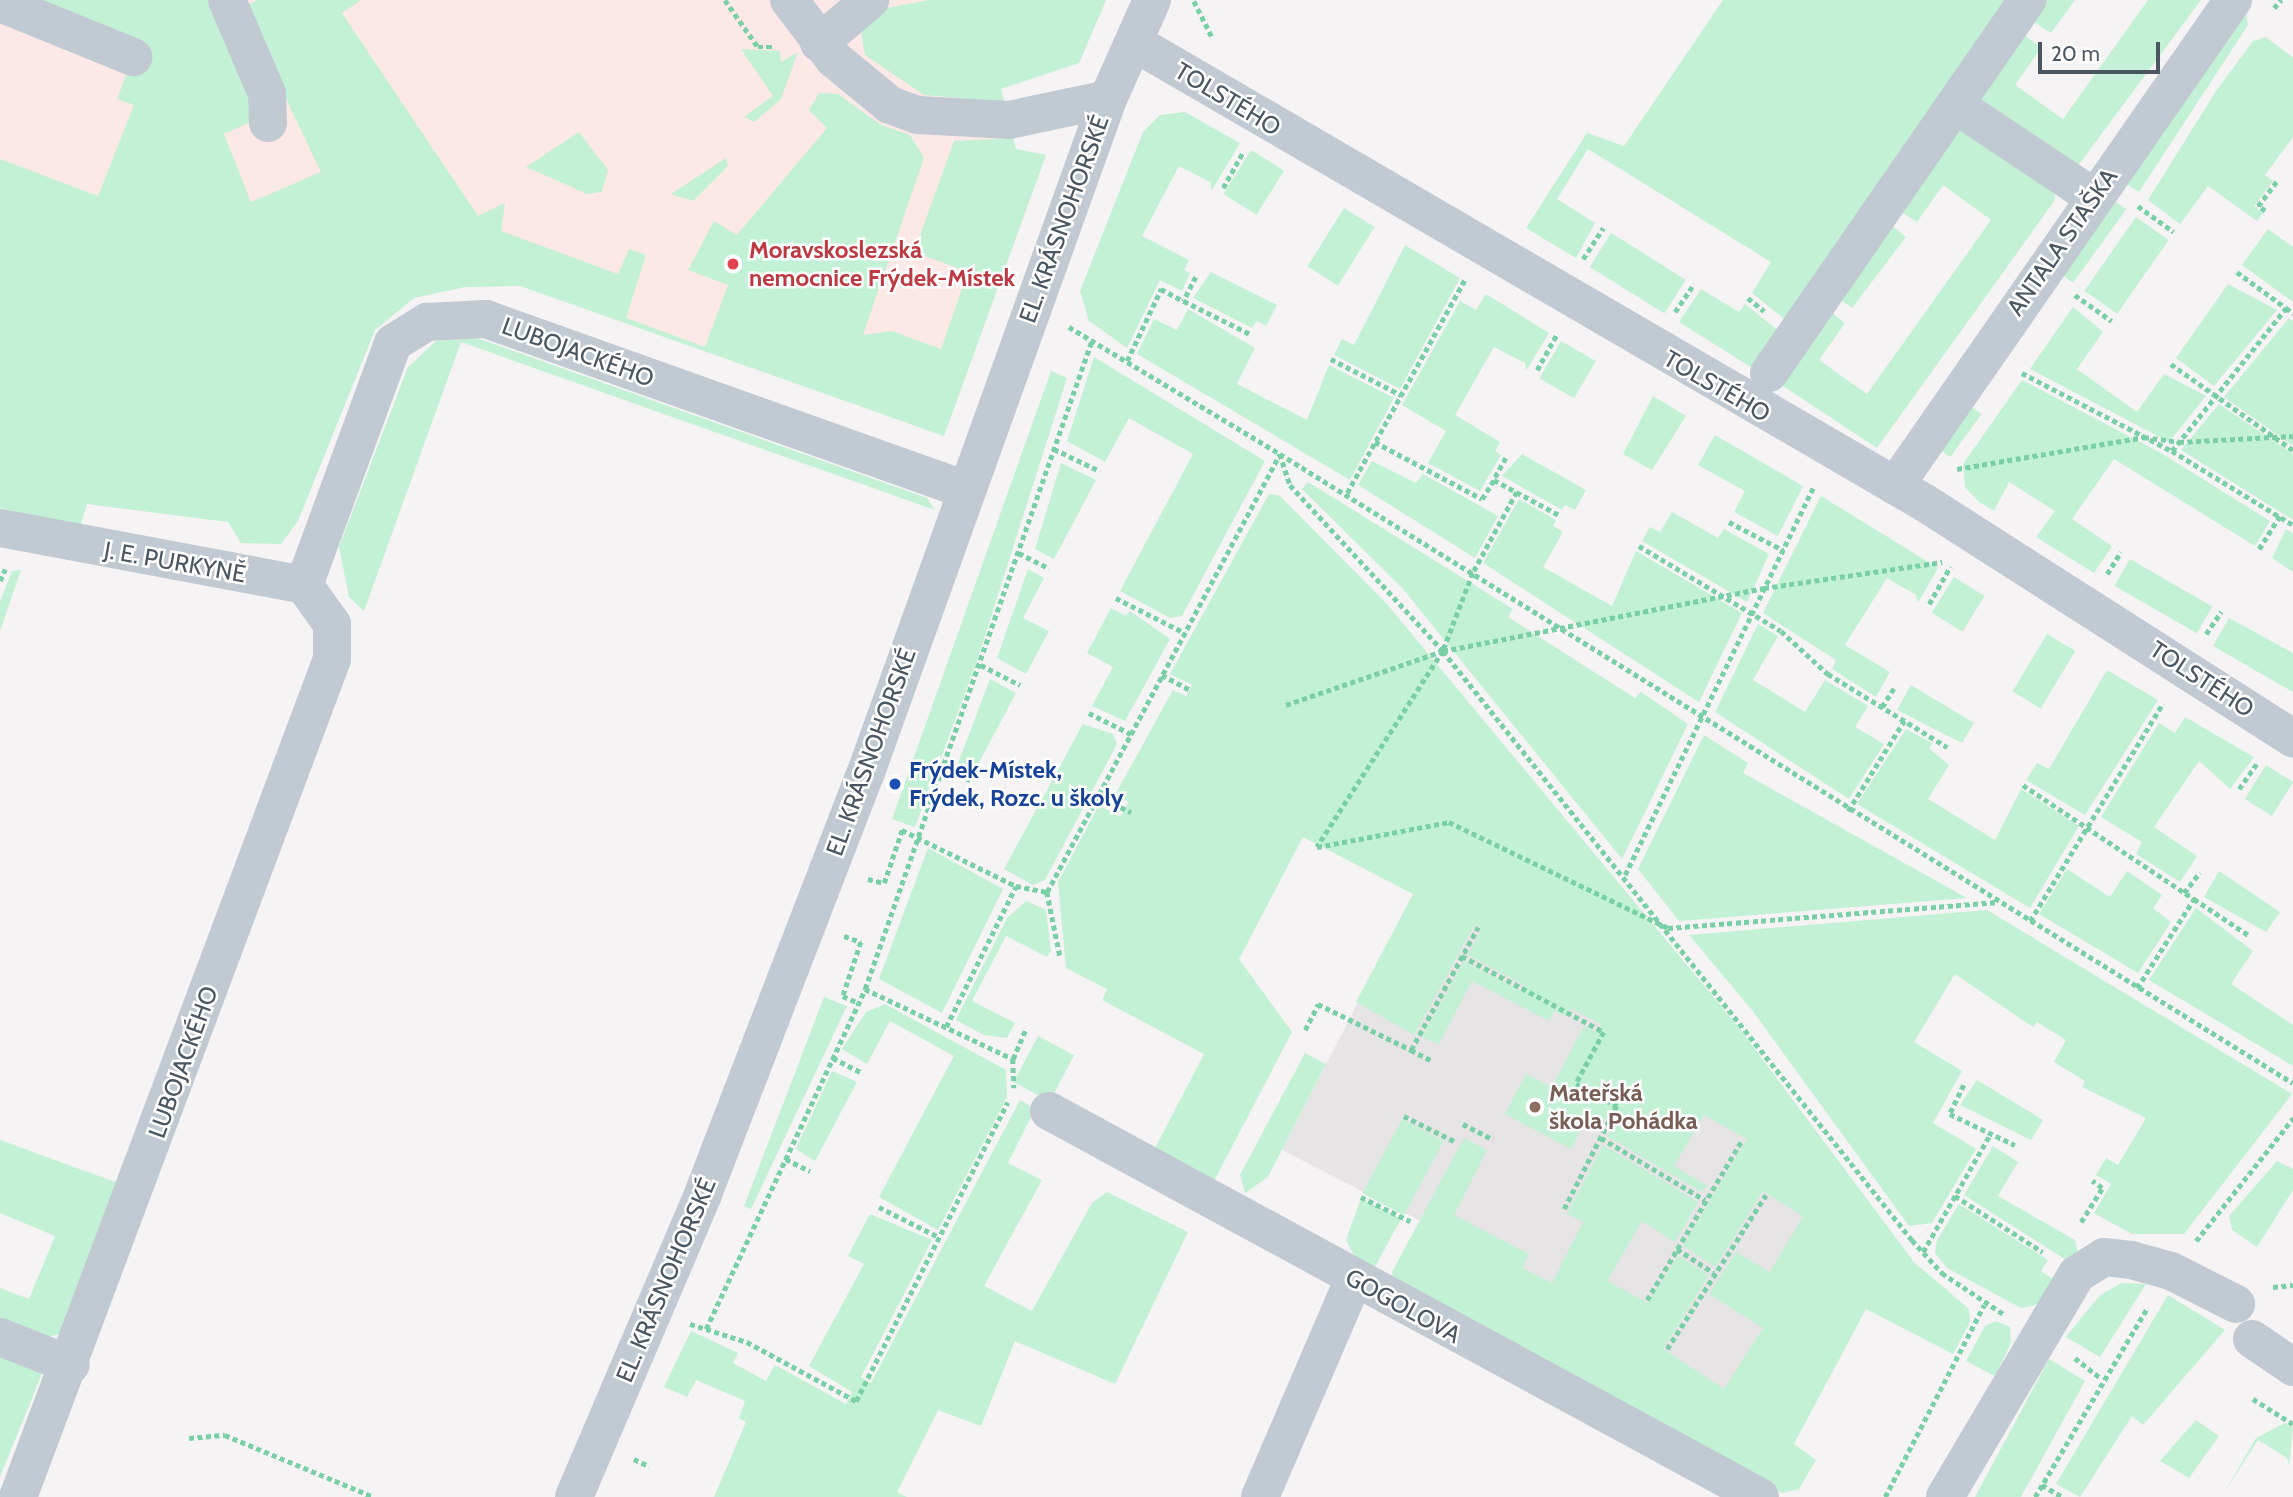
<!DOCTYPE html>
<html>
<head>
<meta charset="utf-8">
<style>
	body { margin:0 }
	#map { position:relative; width:2293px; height:1497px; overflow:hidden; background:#f5f3f3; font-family:Cabin,sans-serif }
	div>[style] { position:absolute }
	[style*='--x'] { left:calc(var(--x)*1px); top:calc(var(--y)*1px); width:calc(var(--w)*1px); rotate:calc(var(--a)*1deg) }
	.education>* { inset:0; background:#e6e4e5 }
	.medical>* { inset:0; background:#fce8e6 }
	.green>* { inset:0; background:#c3f1d5; transform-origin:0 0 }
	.path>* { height:4.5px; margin-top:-2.25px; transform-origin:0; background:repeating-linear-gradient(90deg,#7ad0a6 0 5px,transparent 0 8.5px) }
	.minor>* { height:38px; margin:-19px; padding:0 19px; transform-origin:19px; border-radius:19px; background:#c1cad2 }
	.dots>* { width:19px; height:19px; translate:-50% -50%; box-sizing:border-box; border:4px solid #fff; border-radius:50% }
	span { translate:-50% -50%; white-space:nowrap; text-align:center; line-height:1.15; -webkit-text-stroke:5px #fff; paint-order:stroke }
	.street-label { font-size:24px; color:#4a5661 }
	.health-label { font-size:24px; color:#be3a42; font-weight:700 }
	.left { translate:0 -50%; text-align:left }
	.transit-label { font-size:24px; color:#164399; font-weight:700 }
	.education-label { font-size:24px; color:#785e54; font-weight:700 }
	.scale { position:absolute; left:2038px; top:42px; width:122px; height:32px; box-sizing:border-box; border:4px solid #4a5661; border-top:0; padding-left:9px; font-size:21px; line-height:24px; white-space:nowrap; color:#4a5661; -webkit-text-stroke:5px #fff; paint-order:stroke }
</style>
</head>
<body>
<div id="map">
	<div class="education">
		<div style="clip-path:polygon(1449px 826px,1862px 1239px,1728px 1445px,1432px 1227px,1282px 1150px)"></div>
	</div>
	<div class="medical">
		<div style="clip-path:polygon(0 0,1106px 0,1079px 63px,1001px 89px,1016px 149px,1046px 155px,944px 436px,398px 242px,0 468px)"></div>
	</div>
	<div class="green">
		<div style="clip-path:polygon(2px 0,214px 0,262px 117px,224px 134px,251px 202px,321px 172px,242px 7px,258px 0,361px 0,342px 13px,478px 216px,505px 203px,501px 231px,618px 274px,629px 249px,646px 255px,626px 318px,705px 347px,728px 285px,688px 270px,714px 221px,737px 235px,827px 128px,809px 110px,819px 93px,838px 94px,881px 125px,910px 135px,924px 158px,863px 335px,892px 331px,941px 349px,968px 272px,914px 252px,954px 141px,1013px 138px,1016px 149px,1046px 155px,944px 436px,520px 286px,465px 287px,414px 298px,375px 330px,298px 521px,281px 544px,241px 543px,228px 522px,87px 504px,80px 527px,0 508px,0 159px,98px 196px,134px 105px,117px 99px,133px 57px)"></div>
		<div style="clip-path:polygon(929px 0,1106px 0,1079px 63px,1001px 89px,1004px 102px,924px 95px,865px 55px,861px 32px,882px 9px)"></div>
		<div style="clip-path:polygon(1723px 0,2014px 0,1788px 322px,1752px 293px,1771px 262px,1588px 149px,1557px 199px,1595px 223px,1576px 258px,1526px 228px,1587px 133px,1624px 146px)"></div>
		<div style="clip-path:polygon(2045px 0,2075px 0,2051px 33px,2031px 20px)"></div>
		<div style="clip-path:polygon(2148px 0,2201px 0,2077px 167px,1980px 108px,1979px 93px,2022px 33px,2041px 48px,2015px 85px,2063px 119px)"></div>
		<div style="clip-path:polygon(2246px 12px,2248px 25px,2139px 192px,2123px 182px)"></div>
		<div style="clip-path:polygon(2266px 37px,2293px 58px,2293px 137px,2265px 175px,2273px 181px,2254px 206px,2263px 213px,2257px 221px,2208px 186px,2180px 224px,2148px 200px,2216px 91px,2253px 41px)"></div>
		<div style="clip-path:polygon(741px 49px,780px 51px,781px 62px,798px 52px,781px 99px,754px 122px,744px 117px,773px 96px)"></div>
		<div style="clip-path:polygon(1185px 112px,1240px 143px,1212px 190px,1210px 182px,1179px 166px,1142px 236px,1189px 260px,1184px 270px,1190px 273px,1182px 291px,1160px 280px,1127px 348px,1089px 321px,1080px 291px,1143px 132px,1160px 115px)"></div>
		<div style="clip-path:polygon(1954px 126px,2054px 191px,2055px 200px,1877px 448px,1774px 380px,1826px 308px,1845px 323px,1819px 360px,1867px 394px,1991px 220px,1943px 185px,1917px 222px,1895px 208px)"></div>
		<div style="clip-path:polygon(579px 132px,608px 170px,602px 192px,587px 194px,526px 167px)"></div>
		<div style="left:1251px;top:150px;width:39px;height:52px;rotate:32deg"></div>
		<div style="clip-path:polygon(726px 158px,728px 166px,693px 201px,671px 194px)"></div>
		<div style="left:2111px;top:198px;width:19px;height:91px;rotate:36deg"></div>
		<div style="left:1344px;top:208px;width:36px;height:69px;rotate:32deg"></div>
		<div style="left:2136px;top:217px;width:40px;height:90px;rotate:35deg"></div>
		<div style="clip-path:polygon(1886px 221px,1906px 237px,1852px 308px,1834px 295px)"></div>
		<div style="clip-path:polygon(2268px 229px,2293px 247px,2293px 302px,2242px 265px)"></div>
		<div style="left:1611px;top:233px;width:88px;height:40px;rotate:32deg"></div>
		<div style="clip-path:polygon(1405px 245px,1460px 278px,1400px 389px,1334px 355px,1342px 339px,1354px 345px)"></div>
		<div style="clip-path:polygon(1211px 272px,1277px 305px,1266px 326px,1257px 321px,1252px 328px,1193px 298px)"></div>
		<div style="clip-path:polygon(2228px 284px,2277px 310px,2214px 386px,2176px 358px)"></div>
		<div style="clip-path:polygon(1701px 289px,1739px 312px,1745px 304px,1780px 332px,1754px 369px,1679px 322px)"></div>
		<div style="clip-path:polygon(1486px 294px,1549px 333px,1526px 371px,1525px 363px,1494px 347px,1455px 415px,1500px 442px,1495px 451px,1501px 455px,1480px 491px,1428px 463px,1446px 431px,1402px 405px,1460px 301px,1476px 310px)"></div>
		<div style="clip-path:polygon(2073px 307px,2103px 332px,2077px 369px,2137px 412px,2164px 374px,2206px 396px,2169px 442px,2030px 369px)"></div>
		<div style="clip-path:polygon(1188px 309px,1255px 348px,1237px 384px,1307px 420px,1329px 365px,1394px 398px,1350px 480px,1137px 354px,1154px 319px,1177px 330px)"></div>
		<div style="clip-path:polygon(2289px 318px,2293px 321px,2293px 446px,2224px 397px)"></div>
		<div style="clip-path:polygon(477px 338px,927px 498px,935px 510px,461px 342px,364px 611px,349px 597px,339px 547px,408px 367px,436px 341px)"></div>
		<div style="left:1561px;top:341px;width:40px;height:43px;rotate:30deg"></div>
		<div style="clip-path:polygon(1094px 357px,1265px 461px,1182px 616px,1170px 618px,1120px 591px,1193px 454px,1129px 418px,1105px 462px,1067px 441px)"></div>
		<div style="clip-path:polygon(1051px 371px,1067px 378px,976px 664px,915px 827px,892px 819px)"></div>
		<div style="clip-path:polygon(2022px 380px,2161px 453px,2270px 521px,2255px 546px,2114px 459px,2072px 519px,2112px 546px,2094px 573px,2036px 537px,2055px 511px,2009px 482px,1994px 511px,1979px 502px,1965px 487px,1963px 464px)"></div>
		<div style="clip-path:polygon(1653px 396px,1686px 416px,1652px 470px,1623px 454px)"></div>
		<div style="left:1966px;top:403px;width:19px;height:53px;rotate:36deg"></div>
		<div style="clip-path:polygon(2219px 404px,2293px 454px,2293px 520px,2181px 450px)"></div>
		<div style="clip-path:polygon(1715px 435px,1803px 486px,1778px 536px,1734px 512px,1745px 491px,1698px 465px)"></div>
		<div style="clip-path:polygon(1522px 454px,1586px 490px,1575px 510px,1565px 505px,1562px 510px,1502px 476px)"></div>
		<div style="clip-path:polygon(1372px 461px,1416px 483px,1423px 474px,1498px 516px,1475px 558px,1358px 485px)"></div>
		<div style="clip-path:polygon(1061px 463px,1096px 480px,1054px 559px,1035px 549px)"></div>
		<div style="clip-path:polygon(1308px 482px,1513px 609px,1508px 617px,1635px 698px,1641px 692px,1688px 724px,1622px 859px,1403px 589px,1302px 489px)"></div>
		<div style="clip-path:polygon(1269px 494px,1279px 495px,1387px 604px,1740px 1029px,1914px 1262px,1969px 1309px,1970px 1322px,1953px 1354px,1866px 1309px,1794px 1444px,1816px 1460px,1799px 1489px,1782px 1493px,1395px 1288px,1392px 1272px,1464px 1138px,1487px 1150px,1454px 1215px,1529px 1254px,1522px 1268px,1552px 1283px,1583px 1222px,1567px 1214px,1603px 1145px,1698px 1202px,1675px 1242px,1642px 1221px,1607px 1281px,1648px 1303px,1678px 1256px,1709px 1275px,1663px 1349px,1724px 1389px,1763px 1328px,1709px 1294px,1736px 1252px,1770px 1272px,1803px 1216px,1763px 1191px,1715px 1267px,1683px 1246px,1747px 1139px,1704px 1115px,1674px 1166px,1708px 1186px,1701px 1192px,1607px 1136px,1618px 1116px,1610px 1111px,1598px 1130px,1584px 1123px,1571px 1149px,1505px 1114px,1526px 1074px,1552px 1087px,1584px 1026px,1596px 1032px,1601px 1024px,1570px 1008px,1565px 1016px,1554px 1011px,1549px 1021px,1472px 981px,1439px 1044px,1422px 1037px,1464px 961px,1521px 991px,1524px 985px,1468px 955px,1482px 929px,1475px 924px,1414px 1035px,1356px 1002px,1413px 894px,1303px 837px,1239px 959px,1292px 1032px,1211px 1187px,1152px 1154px,1204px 1054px,1102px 1000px,1107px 989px,1066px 968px,1058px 882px,1099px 805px,1120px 817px,1129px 802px,1115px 795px,1173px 690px,1186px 696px,1192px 685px,1170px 674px)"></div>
		<div style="clip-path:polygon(1821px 496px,1938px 568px,1918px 603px,1916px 595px,1887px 578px,1845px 645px,1890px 672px,1876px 697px,1832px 669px,1836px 660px,1763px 613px)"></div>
		<div style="clip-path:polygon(1519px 499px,1556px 520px,1553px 526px,1563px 532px,1543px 567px,1612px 606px,1636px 551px,1742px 613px,1699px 702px,1483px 563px)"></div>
		<div style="clip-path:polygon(1672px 512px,1718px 538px,1724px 529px,1769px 554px,1747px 602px,1642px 541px,1650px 527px,1660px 532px)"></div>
		<div style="clip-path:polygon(2286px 529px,2293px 533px,2293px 572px,2272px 558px)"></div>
		<div style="left:2130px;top:559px;width:95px;height:31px;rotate:30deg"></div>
		<div style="clip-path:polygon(1028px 569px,1044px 578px,1023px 618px,1049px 631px,1026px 674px,997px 658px)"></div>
		<div style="clip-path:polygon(21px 570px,0 631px,0 602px,12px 571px)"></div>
		<div style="left:1954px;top:577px;width:36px;height:42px;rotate:32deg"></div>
		<div style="clip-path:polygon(1111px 608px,1126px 616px,1130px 611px,1170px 639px,1125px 721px,1092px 706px,1113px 667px,1087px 653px)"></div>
		<div style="clip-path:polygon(2229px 618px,2293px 653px,2293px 692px,2213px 646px)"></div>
		<div style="clip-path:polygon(1758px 624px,1778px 636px,1753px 680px,1805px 712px,1825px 680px,1868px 706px,1855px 727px,1884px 744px,1849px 799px,1715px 712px)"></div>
		<div style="left:2047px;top:634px;width:33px;height:67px;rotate:31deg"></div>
		<div style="clip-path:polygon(2107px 670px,2158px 700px,2085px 815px,2026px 780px,2037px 763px,2049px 769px)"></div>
		<div style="clip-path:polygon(990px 679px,1016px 693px,974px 772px,958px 763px)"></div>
		<div style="clip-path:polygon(1911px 685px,1974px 723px,1962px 743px,1897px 710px)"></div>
		<div style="clip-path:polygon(2185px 717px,2254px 757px,2230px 789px,2199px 761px,2154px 827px,2197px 856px,2180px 882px,2136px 854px,2142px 842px,2101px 817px,2159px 723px,2175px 733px)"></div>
		<div style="clip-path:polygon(1083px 724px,1113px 734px,1117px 744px,1045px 880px,1033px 885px,1004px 869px)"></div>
		<div style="clip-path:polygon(1906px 729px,1932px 743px,1929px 748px,1949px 765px,1928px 799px,1995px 840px,2021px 789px,2079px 826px,2030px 908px,1857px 804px)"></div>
		<div style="clip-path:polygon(1704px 735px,1748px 763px,1743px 773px,1967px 898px,1679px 921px,1638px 869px)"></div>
		<div style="left:2266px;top:765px;width:32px;height:40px;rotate:32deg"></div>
		<div style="clip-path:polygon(928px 848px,1003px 889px,942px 1013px,879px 979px)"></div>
		<div style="clip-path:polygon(2067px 869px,2110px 897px,2127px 871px,2162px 895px,2153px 908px,2171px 922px,2138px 973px,2039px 914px)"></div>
		<div style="clip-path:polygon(2219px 871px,2280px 912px,2266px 932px,2204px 897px)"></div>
		<div style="clip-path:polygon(1026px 901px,1046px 910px,1051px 951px,1047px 957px,1006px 936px,972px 1001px,1015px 1023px,1007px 1038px,984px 1035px,956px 1020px,1007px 918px)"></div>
		<div style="clip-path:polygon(2196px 908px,2253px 951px,2231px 984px,2293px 1025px,2293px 1066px,2149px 980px)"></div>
		<div style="clip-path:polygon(1987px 910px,2292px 1094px,2184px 1234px,2132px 1234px,2094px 1213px,2111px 1184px,2096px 1175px,2106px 1158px,2118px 1165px,2146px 1118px,2082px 1087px,2085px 1081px,2054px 1062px,2066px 1040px,2037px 1022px,2033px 1027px,1955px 974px,1914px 1042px,1962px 1071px,1933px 1123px,1976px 1149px,1932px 1223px,1909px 1226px,1752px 1010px,1689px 935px)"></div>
		<div style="clip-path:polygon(824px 997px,847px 1006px,751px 1209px,744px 1206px)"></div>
		<div style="clip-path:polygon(885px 1004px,1006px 1070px,1007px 1097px,938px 1230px,879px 1197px,954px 1056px,890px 1021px,867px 1064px,842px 1049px,866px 1012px)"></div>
		<div style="left:1038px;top:1036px;width:41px;height:52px;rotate:28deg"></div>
		<div style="clip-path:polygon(1305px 1053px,1326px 1064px,1268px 1177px,1245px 1193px,1240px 1175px)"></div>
		<div style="clip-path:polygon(832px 1071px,857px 1082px,815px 1161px,796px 1149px)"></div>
		<div style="clip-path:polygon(1977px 1080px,2043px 1120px,2031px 1140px,1960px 1105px)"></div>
		<div style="clip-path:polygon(1020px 1100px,1035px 1109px,1008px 1163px,1042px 1180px,984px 1286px,1032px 1311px,1092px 1203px,1107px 1192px,1188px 1232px,1115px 1384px,1015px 1341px,981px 1426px,938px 1410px,897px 1492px,907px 1497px,714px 1497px,746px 1422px,739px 1418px,745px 1401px,696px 1380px,687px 1397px,664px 1387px,691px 1331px,738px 1353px,733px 1363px,766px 1381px,775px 1365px,846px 1404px,852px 1392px,809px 1366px,864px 1264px,848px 1256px,870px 1214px,932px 1240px,861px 1377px,871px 1383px)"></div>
		<div style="left:1402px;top:1119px;width:47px;height:84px;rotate:28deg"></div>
		<div style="clip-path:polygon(0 1140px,118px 1183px,66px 1328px,57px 1335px,44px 1337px,0 1322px,0 1288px,29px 1299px,55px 1236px,0 1213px)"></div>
		<div style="clip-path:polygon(1993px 1146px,2018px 1162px,1998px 1196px,2075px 1240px,2078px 1254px,2071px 1263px,1964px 1195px)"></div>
		<div style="clip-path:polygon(2277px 1161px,2293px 1169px,2293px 1190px,2257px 1247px,2232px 1230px,2229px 1216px)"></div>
		<div style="clip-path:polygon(1361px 1198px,1401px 1219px,1376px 1265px,1361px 1270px,1346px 1240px)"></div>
		<div style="clip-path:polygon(1959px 1204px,2048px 1260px,2041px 1271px,2057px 1282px,2041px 1304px,2021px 1308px,1947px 1268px,1935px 1253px,1937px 1240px)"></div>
		<div style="clip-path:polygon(2122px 1283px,2146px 1284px,2100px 1357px,2066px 1337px,2100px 1295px)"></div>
		<div style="clip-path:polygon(2168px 1295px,2225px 1330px,2143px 1425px,2132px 1416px,2080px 1497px,2056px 1484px)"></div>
		<div style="clip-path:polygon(1996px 1321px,2010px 1327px,2011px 1343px,1995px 1376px,1966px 1361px,1985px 1326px)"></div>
		<div style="clip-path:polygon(0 1342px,43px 1371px,0 1477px)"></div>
		<div style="clip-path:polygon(2049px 1359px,2085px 1381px,2021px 1497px,1975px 1497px)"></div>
		<div style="clip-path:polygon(2196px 1420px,2219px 1436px,2189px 1478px,2160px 1461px)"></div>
		<div style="clip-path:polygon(2285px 1423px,2293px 1427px,2289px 1466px,2287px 1458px,2258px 1440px,2224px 1493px,2256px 1438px)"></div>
	</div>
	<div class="path">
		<div style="--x:725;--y:0;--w:57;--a:54.9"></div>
		<div style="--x:758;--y:47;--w:15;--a:0"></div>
		<div style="--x:1194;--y:1;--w:42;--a:63.4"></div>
		<div style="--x:2274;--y:8;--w:11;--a:-49"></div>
		<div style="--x:1223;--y:188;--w:41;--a:-60.9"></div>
		<div style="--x:2138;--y:206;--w:44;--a:35.8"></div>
		<div style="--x:2265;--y:211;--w:9;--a:-144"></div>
		<div style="--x:2258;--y:206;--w:31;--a:-53"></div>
		<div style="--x:1583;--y:259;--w:37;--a:-57"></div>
		<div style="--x:2237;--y:272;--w:61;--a:36.3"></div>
		<div style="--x:1196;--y:277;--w:27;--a:117"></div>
		<div style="--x:1184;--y:301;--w:74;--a:26.6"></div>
		<div style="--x:2075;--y:295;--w:45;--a:35.1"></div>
		<div style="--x:1748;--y:298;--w:21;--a:39"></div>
		<div style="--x:1675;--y:312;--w:34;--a:-56"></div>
		<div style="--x:1069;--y:327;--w:246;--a:31"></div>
		<div style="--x:1280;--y:454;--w:33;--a:72"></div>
		<div style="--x:1290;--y:485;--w:226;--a:47.3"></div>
		<div style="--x:1443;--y:651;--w:753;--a:51.47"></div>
		<div style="--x:1912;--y:1240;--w:45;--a:47.7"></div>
		<div style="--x:1942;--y:1273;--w:76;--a:33.7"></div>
		<div style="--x:1331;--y:359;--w:79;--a:27.2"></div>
		<div style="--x:1127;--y:361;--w:80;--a:-64.7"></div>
		<div style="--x:1161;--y:289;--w:26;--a:28"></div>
		<div style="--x:2171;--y:364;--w:149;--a:35.2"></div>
		<div style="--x:1537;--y:370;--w:41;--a:-60.9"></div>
		<div style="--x:2022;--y:373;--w:169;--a:27.5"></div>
		<div style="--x:2172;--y:451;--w:142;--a:31.4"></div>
		<div style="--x:1375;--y:442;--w:121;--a:28"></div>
		<div style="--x:1482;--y:499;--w:22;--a:-58"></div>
		<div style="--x:1054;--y:449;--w:51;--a:25.6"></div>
		<div style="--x:2172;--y:451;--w:183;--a:-51.4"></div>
		<div style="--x:2286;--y:308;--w:9;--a:36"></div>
		<div style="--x:1506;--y:458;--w:25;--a:119"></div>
		<div style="--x:1494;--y:480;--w:74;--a:28.3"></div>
		<div style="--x:1957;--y:469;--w:190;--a:-9.7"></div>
		<div style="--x:2144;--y:437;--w:35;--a:8"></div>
		<div style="--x:2179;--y:442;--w:114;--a:-3"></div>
		<div style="--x:1517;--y:492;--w:92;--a:118.5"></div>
		<div style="--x:1473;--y:573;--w:84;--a:111"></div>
		<div style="--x:1443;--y:651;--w:327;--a:-11.1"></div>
		<div style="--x:1764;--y:588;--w:180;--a:-8.3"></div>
		<div style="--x:1347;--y:493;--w:244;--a:-61.1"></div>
		<div style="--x:1729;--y:522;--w:61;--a:27.4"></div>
		<div style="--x:1639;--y:546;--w:165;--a:30.9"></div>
		<div style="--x:1781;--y:631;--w:64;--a:42.5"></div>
		<div style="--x:1828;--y:674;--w:140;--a:31.5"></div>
		<div style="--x:2259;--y:549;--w:39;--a:-58"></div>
		<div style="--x:1019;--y:553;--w:34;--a:27"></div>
		<div style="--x:2107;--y:574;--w:26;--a:-58"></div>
		<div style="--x:0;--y:581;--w:13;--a:-67"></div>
		<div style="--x:1116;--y:598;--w:77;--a:26.9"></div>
		<div style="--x:1929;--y:604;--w:43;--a:-60.4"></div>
		<div style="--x:2206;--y:634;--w:27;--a:-56"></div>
		<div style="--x:981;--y:665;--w:44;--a:27.1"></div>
		<div style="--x:1162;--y:675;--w:32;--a:28"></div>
		<div style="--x:1286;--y:705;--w:166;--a:-19"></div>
		<div style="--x:1443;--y:651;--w:233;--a:122.7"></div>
		<div style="--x:1882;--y:707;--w:22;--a:-58"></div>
		<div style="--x:1089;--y:713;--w:47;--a:26.6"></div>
		<div style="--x:944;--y:768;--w:29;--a:25"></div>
		<div style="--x:2023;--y:785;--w:206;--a:33.7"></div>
		<div style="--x:2239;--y:789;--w:32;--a:-55"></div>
		<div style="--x:1098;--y:796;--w:37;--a:26"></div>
		<div style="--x:1848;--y:811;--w:106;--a:-58.1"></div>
		<div style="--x:1317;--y:847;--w:134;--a:-10.7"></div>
		<div style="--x:1449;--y:822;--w:243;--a:25.8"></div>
		<div style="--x:1668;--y:928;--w:328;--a:-4.5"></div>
		<div style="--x:1625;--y:875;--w:432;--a:-64.1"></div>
		<div style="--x:868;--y:879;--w:16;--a:14"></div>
		<div style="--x:884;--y:883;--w:56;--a:-71.2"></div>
		<div style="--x:902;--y:830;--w:127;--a:26.2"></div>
		<div style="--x:1047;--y:892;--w:65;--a:78.5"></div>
		<div style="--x:2184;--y:893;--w:26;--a:-53"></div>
		<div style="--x:2030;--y:921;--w:255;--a:-58.6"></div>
		<div style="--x:844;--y:936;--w:18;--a:19"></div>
		<div style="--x:861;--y:942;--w:57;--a:108.4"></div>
		<div style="--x:843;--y:996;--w:17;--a:24"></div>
		<div style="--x:1462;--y:956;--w:161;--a:28.2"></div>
		<div style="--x:1604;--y:1032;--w:59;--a:118.3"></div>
		<div style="--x:1576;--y:1084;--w:47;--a:28.2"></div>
		<div style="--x:1617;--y:1106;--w:119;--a:117"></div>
		<div style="--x:2137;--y:988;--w:106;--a:-57.4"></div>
		<div style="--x:2194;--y:899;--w:67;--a:33.5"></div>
		<div style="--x:865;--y:989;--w:164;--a:25.3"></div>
		<div style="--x:1013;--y:1059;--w:29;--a:88"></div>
		<div style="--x:946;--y:1027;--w:157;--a:-63.6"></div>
		<div style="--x:1016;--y:886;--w:32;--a:11"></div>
		<div style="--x:1047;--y:892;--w:496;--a:-62"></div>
		<div style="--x:1280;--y:454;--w:1192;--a:31.84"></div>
		<div style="--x:1305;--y:1030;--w:29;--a:-63"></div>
		<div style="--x:1318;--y:1004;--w:104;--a:26.3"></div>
		<div style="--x:1411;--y:1050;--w:140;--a:-61.4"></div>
		<div style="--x:1411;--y:1050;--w:22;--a:27"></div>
		<div style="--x:833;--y:1058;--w:33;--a:27"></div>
		<div style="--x:1013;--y:1059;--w:33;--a:-67"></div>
		<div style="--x:1964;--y:1085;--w:32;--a:116"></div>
		<div style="--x:1950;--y:1114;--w:72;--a:25.5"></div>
		<div style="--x:1404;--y:1116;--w:56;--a:26.6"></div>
		<div style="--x:1463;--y:1124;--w:34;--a:27"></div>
		<div style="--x:1601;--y:1138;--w:121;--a:30.8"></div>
		<div style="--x:786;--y:1159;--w:27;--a:27"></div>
		<div style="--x:1955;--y:1196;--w:104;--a:32.5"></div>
		<div style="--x:1361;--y:1197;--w:55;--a:26.1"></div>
		<div style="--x:879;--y:1207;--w:67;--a:26.6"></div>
		<div style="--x:2081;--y:1222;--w:40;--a:-58"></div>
		<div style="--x:2102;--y:1188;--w:12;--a:-145"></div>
		<div style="--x:2196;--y:1241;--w:157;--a:-51.7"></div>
		<div style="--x:1677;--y:1249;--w:44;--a:33"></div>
		<div style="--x:1923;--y:1252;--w:137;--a:-60.3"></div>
		<div style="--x:2273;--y:1287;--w:20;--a:-6"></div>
		<div style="--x:1647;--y:1300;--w:186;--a:-59.3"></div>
		<div style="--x:690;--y:1324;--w:60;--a:17.5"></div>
		<div style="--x:747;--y:1342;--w:124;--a:28.4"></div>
		<div style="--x:856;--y:1401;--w:335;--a:-63.1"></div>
		<div style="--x:706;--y:1329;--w:375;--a:-64.9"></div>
		<div style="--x:865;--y:989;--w:688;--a:-70.72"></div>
		<div style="--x:1667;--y:1349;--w:183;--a:-57.3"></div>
		<div style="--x:2075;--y:1358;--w:34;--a:38"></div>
		<div style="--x:2253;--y:1399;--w:47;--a:32"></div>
		<div style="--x:189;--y:1438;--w:36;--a:-5"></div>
		<div style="--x:225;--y:1435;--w:161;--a:22.6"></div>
		<div style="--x:634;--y:1459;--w:17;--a:25"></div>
		<div style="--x:2042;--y:1485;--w:24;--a:30"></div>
		<div style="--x:1885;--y:1497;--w:216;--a:-62.7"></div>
		<div style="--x:2035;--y:1497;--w:221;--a:-59.3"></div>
	</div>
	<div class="minor">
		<div style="--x:227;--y:0;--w:102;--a:66.9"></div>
		<div style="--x:267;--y:94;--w:29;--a:88"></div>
		<div style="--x:789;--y:0;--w:74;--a:52.7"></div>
		<div style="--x:834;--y:59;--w:72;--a:39.4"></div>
		<div style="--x:890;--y:105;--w:30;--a:20"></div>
		<div style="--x:918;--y:115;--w:91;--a:3.1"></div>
		<div style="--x:1009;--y:120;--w:101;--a:-12"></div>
		<div style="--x:0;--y:3;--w:144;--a:22.1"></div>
		<div style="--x:819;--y:43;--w:67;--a:-40.1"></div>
		<div style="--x:1135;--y:43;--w:914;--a:30.21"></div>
		<div style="--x:1925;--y:503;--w:437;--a:32.6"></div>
		<div style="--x:1957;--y:106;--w:162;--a:33.7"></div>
		<div style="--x:1769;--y:373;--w:454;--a:-55.3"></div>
		<div style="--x:1895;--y:486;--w:592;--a:-55.18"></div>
		<div style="--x:0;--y:528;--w:309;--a:10.6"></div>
		<div style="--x:304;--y:585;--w:48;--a:54.3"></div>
		<div style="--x:332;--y:624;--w:35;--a:90"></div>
		<div style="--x:332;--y:659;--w:895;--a:110.54"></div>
		<div style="--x:304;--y:585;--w:258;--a:-69.8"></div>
		<div style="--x:393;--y:343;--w:40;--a:-32"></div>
		<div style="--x:427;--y:322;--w:59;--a:-2.9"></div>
		<div style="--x:486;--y:319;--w:510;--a:19.61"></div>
		<div style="--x:1049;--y:1111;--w:809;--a:28.5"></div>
		<div style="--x:0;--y:1337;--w:76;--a:21.5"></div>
		<div style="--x:2252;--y:1339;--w:50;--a:34.3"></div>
		<div style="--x:574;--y:1497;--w:329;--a:-66.9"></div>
		<div style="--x:703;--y:1194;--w:449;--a:-68.9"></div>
		<div style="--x:865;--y:775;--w:718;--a:-70.23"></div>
		<div style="--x:1108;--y:99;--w:108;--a:-66"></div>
		<div style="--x:1260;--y:1497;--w:237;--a:-66.7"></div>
		<div style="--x:1945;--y:1497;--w:259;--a:-59.4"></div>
		<div style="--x:2077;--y:1274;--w:32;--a:-32"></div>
		<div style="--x:2104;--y:1257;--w:27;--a:6"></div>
		<div style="--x:2131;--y:1260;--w:41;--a:15.4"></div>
		<div style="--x:2171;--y:1271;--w:73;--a:26.9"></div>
	</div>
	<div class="dots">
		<div style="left:733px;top:264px;background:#e0444e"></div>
		<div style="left:895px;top:784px;background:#1a4fb4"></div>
		<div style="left:1535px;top:1107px;background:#8d6e63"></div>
	</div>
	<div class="street-label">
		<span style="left:1228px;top:99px;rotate:31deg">TOLSTÉHO</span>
		<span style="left:1064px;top:219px;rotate:-70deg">EL. KRÁSNOHORSKÉ</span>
		<span style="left:2062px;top:242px;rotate:-55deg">ANTALA STAŠKA</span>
		<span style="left:578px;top:352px;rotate:20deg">LUBOJACKÉHO</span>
		<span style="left:1717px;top:386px;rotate:30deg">TOLSTÉHO</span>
		<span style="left:175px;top:562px;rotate:10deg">J. E. PURKYNĚ</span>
		<span style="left:2202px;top:679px;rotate:33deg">TOLSTÉHO</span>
		<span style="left:871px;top:752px;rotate:-70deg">EL. KRÁSNOHORSKÉ</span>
		<span style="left:183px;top:1062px;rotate:-70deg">LUBOJACKÉHO</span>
		<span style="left:666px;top:1280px;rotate:-67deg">EL. KRÁSNOHORSKÉ</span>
		<span style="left:1403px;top:1306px;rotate:29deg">GOGOLOVA</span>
	</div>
	<div class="health-label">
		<span class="left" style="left:749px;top:264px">Moravskoslezská<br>nemocnice Frýdek-Místek</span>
	</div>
	<div class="transit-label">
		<span class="left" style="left:909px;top:784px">Frýdek-Místek,<br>Frýdek, Rozc. u školy</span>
	</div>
	<div class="education-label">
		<span class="left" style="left:1549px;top:1107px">Mateřská<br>škola Pohádka</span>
	</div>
	<div class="scale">20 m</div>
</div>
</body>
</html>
